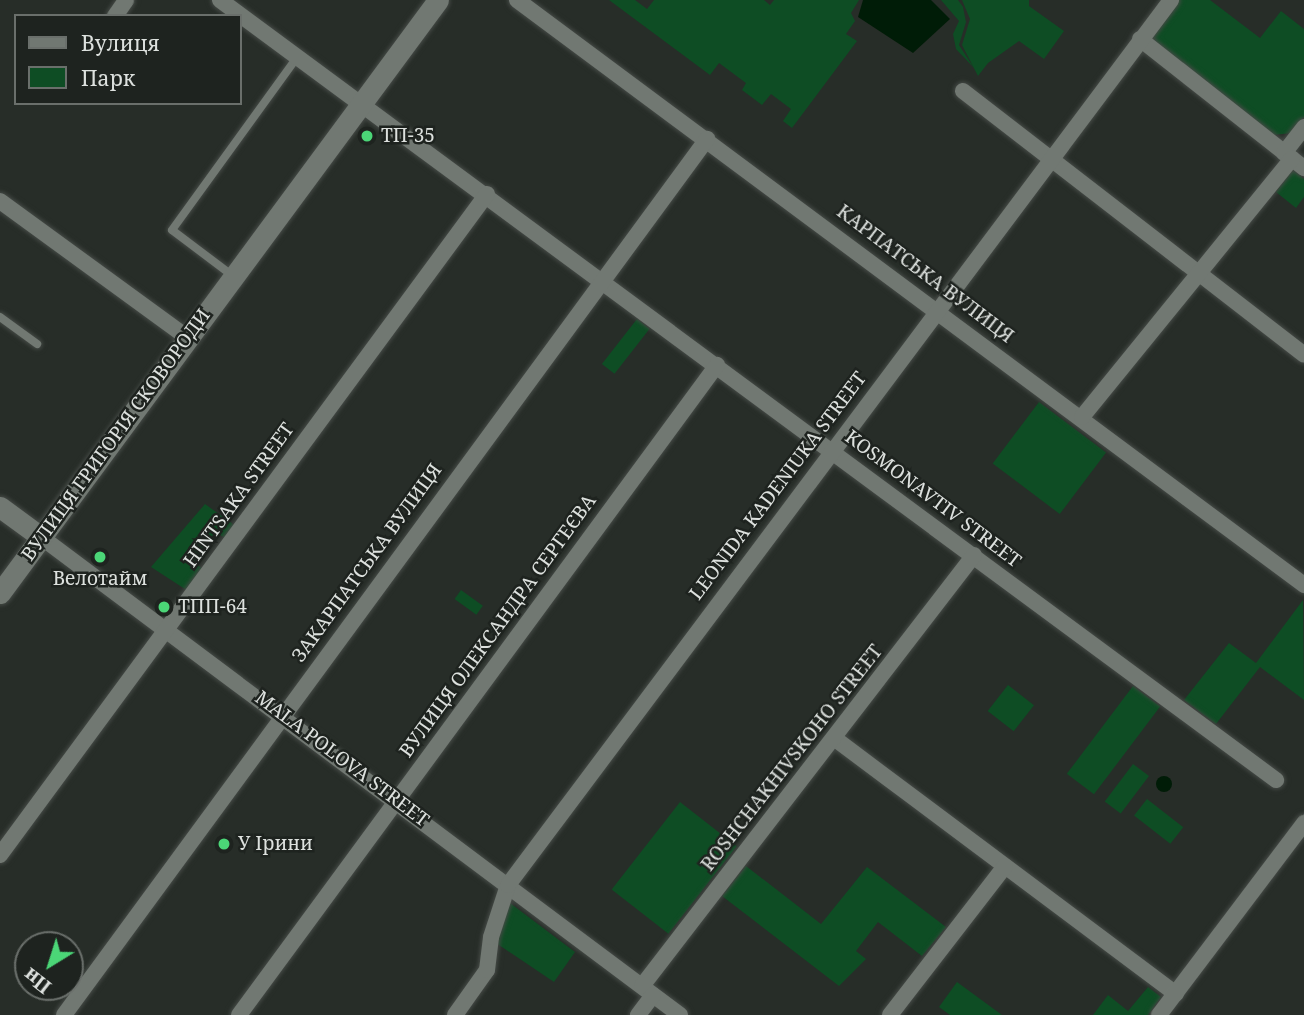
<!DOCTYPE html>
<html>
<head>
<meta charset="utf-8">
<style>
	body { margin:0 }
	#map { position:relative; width:1304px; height:1015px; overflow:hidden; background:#272d28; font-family:"Noto Serif",serif }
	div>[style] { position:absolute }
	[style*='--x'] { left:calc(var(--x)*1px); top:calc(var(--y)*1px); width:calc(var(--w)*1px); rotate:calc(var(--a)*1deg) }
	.green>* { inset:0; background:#0e4d24; transform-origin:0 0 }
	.water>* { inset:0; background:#001c07 }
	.round { border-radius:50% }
	.roads { filter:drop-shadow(0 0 2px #454a46) drop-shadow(0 0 2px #454a46) }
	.lane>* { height:8px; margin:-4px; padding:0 4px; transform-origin:4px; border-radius:4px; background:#717872 }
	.street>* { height:16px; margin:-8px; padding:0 8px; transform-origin:8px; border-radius:8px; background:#717872 }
	.secondary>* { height:21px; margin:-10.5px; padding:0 10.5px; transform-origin:10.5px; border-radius:10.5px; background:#717872 }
	.dots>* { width:19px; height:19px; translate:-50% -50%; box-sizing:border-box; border:4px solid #1e231f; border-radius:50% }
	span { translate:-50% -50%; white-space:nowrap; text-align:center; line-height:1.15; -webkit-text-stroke:5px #1e231f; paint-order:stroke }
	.poi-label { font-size:19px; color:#dde1de }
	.left { translate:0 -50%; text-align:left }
	.street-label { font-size:19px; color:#dde1de }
	.legend { position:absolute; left:14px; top:14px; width:228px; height:91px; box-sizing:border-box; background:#1e231f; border:2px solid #6a6f6b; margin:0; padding:9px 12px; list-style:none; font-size:21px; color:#dde1de }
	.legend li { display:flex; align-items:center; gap:14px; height:35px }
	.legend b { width:35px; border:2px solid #6a6f6b }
	.north { position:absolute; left:14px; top:931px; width:70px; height:70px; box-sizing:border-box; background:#1e231f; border:2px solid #6a6f6b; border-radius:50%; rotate:218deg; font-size:19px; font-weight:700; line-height:28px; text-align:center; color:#dde1de }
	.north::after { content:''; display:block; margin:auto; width:24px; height:32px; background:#4bd677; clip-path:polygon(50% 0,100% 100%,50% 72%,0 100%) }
</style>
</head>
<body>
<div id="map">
	<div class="green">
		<div style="clip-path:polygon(609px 0,635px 0,647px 9px,654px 0,764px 0,770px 5px,774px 0,859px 0,851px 13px,855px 21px,846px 34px,857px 41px,792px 128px,783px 121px,791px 109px,771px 94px,762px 105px,742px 90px,746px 83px,719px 63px,710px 75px)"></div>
		<div style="clip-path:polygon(941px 0,958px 0,963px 7px,966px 22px,959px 45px,974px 68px,956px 49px,953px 34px,959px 21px)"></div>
		<div style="clip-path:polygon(962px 0,1029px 0,1029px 6px,1064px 31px,1044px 59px,1019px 41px,988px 63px,978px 76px,962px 45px,970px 19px)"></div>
		<div style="clip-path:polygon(1178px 0,1210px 0,1260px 38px,1281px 11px,1304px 29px,1304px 117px,1292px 133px,1273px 135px,1152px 41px,1151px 36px)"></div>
		<div style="clip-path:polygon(1293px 170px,1304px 179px,1304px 197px,1296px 208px,1276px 192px)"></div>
		<div style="left:637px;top:319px;width:16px;height:57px;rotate:38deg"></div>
		<div style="left:1039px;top:402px;width:84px;height:77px;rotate:37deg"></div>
		<div style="clip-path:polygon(205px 504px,237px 527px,227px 539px,215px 532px,194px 562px,204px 570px,188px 591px,151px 567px)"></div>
		<div style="left:461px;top:590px;width:27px;height:11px;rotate:36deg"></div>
		<div style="clip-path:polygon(1303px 600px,1304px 700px,1260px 667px,1216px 724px,1184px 700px,1229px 643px,1256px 663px)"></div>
		<div style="left:1008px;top:685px;width:33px;height:33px;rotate:38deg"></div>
		<div style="left:1133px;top:686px;width:34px;height:110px;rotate:37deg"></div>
		<div style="left:1133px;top:764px;width:20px;height:47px;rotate:37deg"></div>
		<div style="left:1147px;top:799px;width:46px;height:21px;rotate:38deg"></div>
		<div style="left:680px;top:802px;width:72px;height:111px;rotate:38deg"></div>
		<div style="clip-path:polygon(746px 866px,821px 924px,867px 867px,946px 927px,922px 956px,878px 922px,856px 951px,866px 959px,839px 986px,722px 896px)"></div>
		<div style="clip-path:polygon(510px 903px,575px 952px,554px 982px,496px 943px)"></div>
		<div style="clip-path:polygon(957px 982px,1002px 1015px,950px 1015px,939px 1007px)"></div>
		<div style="clip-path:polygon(1148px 987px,1161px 997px,1148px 1015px,1093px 1015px,1108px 995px,1128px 1011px)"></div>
	</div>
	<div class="water">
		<div style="clip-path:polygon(863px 0,931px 0,950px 19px,913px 53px,858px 17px)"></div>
		<div class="round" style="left:1156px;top:776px;width:16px;height:16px"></div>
	</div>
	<div class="roads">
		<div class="lane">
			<div style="--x:233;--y:276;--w:76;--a:-143"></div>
			<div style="--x:172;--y:230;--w:215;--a:-54.1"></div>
			<div style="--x:0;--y:317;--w:46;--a:36.1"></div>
		</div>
		<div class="street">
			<div style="--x:220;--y:0;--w:1313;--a:36.45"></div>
			<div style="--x:517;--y:0;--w:981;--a:36.62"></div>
			<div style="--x:115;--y:16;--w:19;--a:-55"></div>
			<div style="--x:1140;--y:39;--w:209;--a:38.2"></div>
			<div style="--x:963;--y:91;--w:431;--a:37.7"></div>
			<div style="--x:1284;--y:153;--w:33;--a:-52"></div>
			<div style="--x:0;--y:201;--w:233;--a:36.1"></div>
			<div style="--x:1082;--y:417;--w:333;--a:-50.9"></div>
			<div style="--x:41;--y:537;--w:798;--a:36.8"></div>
			<div style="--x:834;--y:738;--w:427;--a:36.8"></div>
			<div style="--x:0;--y:855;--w:821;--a:-53.62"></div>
			<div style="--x:642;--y:986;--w:544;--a:-52.39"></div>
			<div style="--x:64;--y:1015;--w:1087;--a:-53.72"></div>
			<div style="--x:239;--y:1015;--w:807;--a:-53.67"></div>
			<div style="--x:455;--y:1015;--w:55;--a:-54.6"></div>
			<div style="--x:487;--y:970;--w:33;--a:-83"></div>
			<div style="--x:491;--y:937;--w:55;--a:-71.9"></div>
			<div style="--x:508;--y:885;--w:1106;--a:-53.16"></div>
			<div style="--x:638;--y:1015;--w:25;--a:-53"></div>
			<div style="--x:890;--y:1015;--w:188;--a:-52.3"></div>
			<div style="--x:1159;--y:1015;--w:241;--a:-52.9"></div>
		</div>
		<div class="secondary">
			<div style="--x:0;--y:507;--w:51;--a:36.2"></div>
			<div style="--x:0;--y:593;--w:737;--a:-53.55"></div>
		</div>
	</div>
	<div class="dots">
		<div style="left:367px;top:136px;background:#4bd677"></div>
		<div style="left:100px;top:557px;background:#4bd677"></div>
		<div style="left:164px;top:607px;background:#4bd677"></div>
		<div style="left:224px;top:844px;background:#4bd677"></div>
	</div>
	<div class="poi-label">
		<span class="left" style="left:381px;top:136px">ТП-35</span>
		<span style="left:100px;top:579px">Велотайм</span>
		<span class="left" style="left:178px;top:607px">ТПП-64</span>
		<span class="left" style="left:238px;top:844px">У Ірини</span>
	</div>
	<div class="street-label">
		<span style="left:925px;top:274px;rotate:37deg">КАРПАТСЬКА ВУЛИЦЯ</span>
		<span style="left:116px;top:435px;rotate:-54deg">ВУЛИЦЯ ГРИГОРІЯ СКОВОРОДИ</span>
		<span style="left:778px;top:486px;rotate:-53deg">LEONIDA KADENIUKA STREET</span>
		<span style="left:239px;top:495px;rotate:-54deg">HINTSAKA STREET</span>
		<span style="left:933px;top:499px;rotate:37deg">KOSMONAVTIV STREET</span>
		<span style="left:367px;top:563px;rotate:-54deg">ЗАКАРПАТСЬКА ВУЛИЦЯ</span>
		<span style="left:498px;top:626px;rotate:-54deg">ВУЛИЦЯ ОЛЕКСАНДРА СЕРГЕЄВА</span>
		<span style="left:792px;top:758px;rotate:-52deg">ROSHCHAKHIVSKOHO STREET</span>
		<span style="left:342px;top:759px;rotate:37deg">MALA POLOVA STREET</span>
	</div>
	<ul class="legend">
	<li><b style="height:9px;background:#717872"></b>Вулиця</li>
	<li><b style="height:19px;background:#0e4d24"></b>Парк</li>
	</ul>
	<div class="north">Пн</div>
</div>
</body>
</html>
